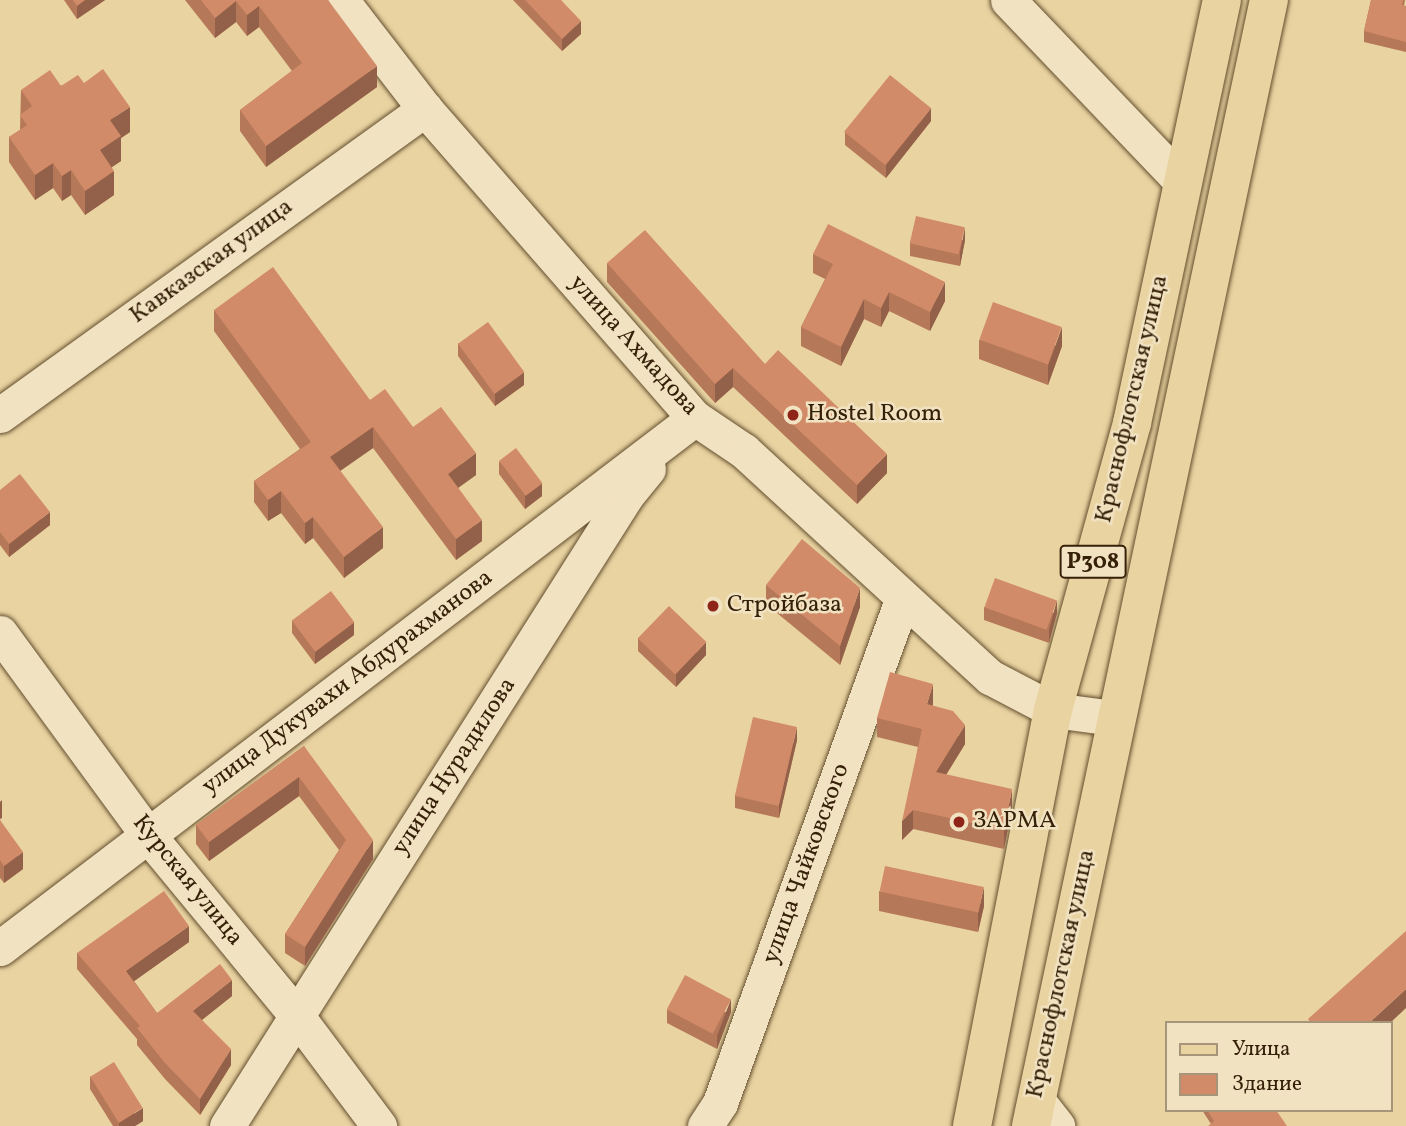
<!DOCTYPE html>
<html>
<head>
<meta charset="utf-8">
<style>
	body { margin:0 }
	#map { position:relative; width:1406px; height:1126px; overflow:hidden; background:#e9d3a1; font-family:Vollkorn,serif }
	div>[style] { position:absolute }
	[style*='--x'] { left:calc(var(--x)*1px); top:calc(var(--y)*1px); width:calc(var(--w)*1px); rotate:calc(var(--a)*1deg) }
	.roads { filter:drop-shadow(0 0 2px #634e2e) drop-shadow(0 0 2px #634e2e) }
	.minor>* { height:35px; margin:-17.5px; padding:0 17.5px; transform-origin:17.5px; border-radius:17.5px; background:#f1e2c2 }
	.major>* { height:38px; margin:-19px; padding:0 19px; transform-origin:19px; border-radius:19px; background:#e9d3a1 }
	.wall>* { inset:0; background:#b57859 }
	.shaded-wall>* { inset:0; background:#936149 }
	.building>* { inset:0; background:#d28b68; transform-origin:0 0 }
	.dots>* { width:19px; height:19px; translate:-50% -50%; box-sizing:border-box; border:4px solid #f1e2c2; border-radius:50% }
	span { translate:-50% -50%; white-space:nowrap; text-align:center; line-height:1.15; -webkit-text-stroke:5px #f1e2c2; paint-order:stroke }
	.shield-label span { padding:2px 5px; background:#f1e2c2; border:2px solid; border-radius:5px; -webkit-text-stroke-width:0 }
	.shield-label { font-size:23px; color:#362108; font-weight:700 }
	.street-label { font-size:24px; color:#362108 }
	.poi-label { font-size:24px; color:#362108 }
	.left { translate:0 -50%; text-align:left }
	.legend { position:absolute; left:1165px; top:1021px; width:228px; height:91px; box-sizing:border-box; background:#f1e2c2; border:2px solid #a69578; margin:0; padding:9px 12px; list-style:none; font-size:21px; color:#362108 }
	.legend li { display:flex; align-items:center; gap:14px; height:35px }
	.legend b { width:35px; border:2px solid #a69578 }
</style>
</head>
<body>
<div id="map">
	<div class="roads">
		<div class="minor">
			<div style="--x:341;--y:0;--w:138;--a:52.4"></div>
			<div style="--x:425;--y:109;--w:410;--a:48.9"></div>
			<div style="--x:695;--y:418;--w:59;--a:34"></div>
			<div style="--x:744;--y:451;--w:334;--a:42.6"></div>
			<div style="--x:990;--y:677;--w:71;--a:27.6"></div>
			<div style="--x:1053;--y:710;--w:62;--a:7.5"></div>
			<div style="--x:1008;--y:0;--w:252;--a:46.3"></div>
			<div style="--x:0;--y:415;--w:524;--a:-35.75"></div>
			<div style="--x:0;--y:633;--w:249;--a:53.8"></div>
			<div style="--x:147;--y:834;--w:234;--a:50.5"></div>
			<div style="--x:296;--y:1015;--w:139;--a:53.2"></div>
			<div style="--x:0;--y:948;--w:874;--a:-37.33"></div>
			<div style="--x:1037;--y:1100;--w:33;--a:52"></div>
			<div style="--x:227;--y:1126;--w:746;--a:-57.65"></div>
			<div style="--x:626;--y:496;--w:35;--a:-51"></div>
			<div style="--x:705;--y:1126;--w:27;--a:-57"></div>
			<div style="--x:720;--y:1103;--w:535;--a:-70.11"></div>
		</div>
		<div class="major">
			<div style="--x:972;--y:1126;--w:424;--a:-79"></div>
			<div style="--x:1053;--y:710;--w:298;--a:-74.6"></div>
			<div style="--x:1132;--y:423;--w:432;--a:-78"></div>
			<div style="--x:1031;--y:1126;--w:1151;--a:-78.07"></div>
		</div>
	</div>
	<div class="wall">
		<div style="clip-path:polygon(64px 0,105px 0,77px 19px)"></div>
		<div style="clip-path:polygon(185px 0,328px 0,377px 87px,266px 167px,240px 131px,240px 110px,292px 71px,259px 27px,247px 36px,236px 22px,215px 38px)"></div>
		<div style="clip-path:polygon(513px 0,561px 0,581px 34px,562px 51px)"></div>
		<div style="clip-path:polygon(1371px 0,1405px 0,1404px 6px,1406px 6px,1406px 52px,1364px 42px,1364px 31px)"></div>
		<div style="clip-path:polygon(84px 83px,130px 132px,121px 138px,121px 161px,112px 167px,114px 195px,85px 215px,71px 195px,62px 201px,53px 188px,35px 200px,9px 162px,9px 137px,20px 130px,21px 90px)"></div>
		<div style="clip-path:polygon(931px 121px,886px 178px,845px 145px,845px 132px)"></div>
		<div style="clip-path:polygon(965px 240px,960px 266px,910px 256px,910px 243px)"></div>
		<div style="clip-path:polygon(813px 254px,945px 301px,930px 331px,889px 311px,881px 327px,864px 319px,841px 366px,801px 346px,801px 327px,825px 279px,813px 273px)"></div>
		<div style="clip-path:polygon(607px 263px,765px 364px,887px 473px,857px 504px,733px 387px,715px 403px,607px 282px)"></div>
		<div style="clip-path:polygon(214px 310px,370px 400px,413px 427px,476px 475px,458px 488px,482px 541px,456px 560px,373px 448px,340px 471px,383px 548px,344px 578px,313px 538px,305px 544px,281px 513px,268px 521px,254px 502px,254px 481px,300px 449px,214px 331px)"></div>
		<div style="clip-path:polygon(979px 340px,1062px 346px,1048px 385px,979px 359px)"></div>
		<div style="clip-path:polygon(458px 343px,524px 385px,495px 406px,458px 356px)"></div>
		<div style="clip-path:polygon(499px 461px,542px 496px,525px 509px,499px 474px)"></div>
		<div style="clip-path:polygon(0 490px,50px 525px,9px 557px,0 545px)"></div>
		<div style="clip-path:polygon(766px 585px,860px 607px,840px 665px,766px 604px)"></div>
		<div style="clip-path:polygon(984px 607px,1057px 613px,1049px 643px,984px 620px)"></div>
		<div style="clip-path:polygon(292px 620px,354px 635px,315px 664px,292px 633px)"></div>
		<div style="clip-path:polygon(638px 638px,706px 655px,676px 687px,638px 651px)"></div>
		<div style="clip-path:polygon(933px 703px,933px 706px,965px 744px,946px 775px,1012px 808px,1004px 849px,913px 829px,902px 840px,918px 747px,877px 737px,877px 718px)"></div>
		<div style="clip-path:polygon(797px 740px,779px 818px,735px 808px,735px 796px)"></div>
		<div style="clip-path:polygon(304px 746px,373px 859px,305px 966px,285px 953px,285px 934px,339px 850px,299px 796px,209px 861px,196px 844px,196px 825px)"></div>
		<div style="clip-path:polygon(0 820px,23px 869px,4px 883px,0 878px)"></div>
		<div style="clip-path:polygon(879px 891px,984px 906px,978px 932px,879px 911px)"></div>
		<div style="clip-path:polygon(189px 942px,134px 981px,157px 1013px,232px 996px,202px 1020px,231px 1065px,200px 1115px,165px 1079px,137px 1045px,137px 1039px,77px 969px,77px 953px)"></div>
		<div style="clip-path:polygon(667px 1010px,731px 1012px,717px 1049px,667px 1023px)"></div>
		<div style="clip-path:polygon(90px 1076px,143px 1121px,135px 1126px,113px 1126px,90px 1089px)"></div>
		<div style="clip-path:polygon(1202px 1110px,1276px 1110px,1211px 1124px)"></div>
	</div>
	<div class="shaded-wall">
		<div style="clip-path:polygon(85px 0,105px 0,77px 19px,77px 6px)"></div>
		<div style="clip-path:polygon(236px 1px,236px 22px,215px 38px,215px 18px)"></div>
		<div style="clip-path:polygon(259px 6px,259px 27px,247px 36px,247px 15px)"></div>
		<div style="clip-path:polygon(581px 21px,581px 34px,562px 51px,562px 39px)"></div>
		<div style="clip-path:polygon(377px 66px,377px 87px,266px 167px,266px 146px)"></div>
		<div style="clip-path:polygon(130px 107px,130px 132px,121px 138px,121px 161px,100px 175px,100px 150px,110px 120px)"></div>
		<div style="clip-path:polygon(931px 108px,931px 121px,886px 178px,886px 165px)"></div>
		<div style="clip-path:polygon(53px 163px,53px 188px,35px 200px,35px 175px)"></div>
		<div style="clip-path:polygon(71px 170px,71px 195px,62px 201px,62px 176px)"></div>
		<div style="clip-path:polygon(114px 171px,114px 195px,85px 215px,85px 191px)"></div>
		<div style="clip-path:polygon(965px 227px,965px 240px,960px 266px,960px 253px)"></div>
		<div style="clip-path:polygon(945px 282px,945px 301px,930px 331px,930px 312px)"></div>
		<div style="clip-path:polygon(889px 292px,889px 311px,881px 327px,881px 308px)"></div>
		<div style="clip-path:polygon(864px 299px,864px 319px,841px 366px,841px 347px)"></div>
		<div style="clip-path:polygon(1062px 327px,1062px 346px,1048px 385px,1048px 366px)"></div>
		<div style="clip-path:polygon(733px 368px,733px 387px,715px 403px,715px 384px)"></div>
		<div style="clip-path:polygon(524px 372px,524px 385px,495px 406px,495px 393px)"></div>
		<div style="clip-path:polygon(373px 427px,373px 448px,330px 478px,330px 457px)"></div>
		<div style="clip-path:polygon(476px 453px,476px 475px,448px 495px,448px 474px)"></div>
		<div style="clip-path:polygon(887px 454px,887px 473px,857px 504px,857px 485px)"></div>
		<div style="clip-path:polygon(542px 483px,542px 496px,525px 509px,525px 496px)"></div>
		<div style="clip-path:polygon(281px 491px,281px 513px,268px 521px,268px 500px)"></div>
		<div style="clip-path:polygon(50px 512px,50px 525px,9px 557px,9px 544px)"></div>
		<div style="clip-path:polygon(313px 517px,313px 538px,305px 544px,305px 523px)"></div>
		<div style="clip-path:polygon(482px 520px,482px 541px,456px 560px,456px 539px)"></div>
		<div style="clip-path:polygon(383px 527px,383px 548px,344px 578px,344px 557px)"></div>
		<div style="clip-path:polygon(860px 588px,860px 607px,840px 665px,840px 646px)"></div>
		<div style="clip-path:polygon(1057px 600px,1057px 613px,1049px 643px,1049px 630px)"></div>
		<div style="clip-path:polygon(354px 622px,354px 635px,315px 664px,315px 651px)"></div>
		<div style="clip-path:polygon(706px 642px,706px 655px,676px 687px,676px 674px)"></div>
		<div style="clip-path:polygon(933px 684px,933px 703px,927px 724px,927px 704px)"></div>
		<div style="clip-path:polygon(965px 725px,965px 744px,936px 791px,936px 772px)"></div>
		<div style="clip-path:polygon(797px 727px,797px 740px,779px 818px,779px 805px)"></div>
		<div style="clip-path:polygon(299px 777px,299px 796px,209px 861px,209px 842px)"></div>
		<div style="clip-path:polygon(1012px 789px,1012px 808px,1004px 849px,1004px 830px)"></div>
		<div style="clip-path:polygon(2px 800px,2px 818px,0 819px,0 802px)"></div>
		<div style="clip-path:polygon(913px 810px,913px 829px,902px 840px,902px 821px)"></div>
		<div style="clip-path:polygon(373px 840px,373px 859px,305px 966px,305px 947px)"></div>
		<div style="clip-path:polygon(23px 852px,23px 869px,4px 883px,4px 866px)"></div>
		<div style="clip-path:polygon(984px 887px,984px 906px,978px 932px,978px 913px)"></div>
		<div style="clip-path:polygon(189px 926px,189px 942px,126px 987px,126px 971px)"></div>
		<div style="clip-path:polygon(232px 980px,232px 996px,193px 1027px,193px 1011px)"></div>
		<div style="clip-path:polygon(1406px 989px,1406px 1008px,1390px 1023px,1369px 1023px)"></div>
		<div style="clip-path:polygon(731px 999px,731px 1012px,717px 1049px,717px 1036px)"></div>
		<div style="clip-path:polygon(231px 1049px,231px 1065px,200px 1115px,200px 1099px)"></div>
		<div style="clip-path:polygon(143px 1108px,143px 1121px,135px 1126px,119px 1126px,119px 1123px)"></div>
	</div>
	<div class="building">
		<div style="clip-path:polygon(73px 0,85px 0,77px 6px)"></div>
		<div style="clip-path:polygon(201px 0,328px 0,377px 66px,266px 146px,240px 110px,302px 63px,259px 6px,247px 15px,236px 1px,215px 18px)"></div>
		<div style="clip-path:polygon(525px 0,561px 0,581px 21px,562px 39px)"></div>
		<div style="clip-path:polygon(1371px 0,1403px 0,1402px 5px,1406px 6px,1406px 42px,1364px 31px)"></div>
		<div style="clip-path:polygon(103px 69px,130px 107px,110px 120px,121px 136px,100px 150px,114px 171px,85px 191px,71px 170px,62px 176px,53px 163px,35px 175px,9px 137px,27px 125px,20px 115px,32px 106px,21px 90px,50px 70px,61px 86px,78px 75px,84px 83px)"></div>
		<div style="left:890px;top:75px;width:53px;height:73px;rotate:39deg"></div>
		<div style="left:916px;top:216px;width:50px;height:28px;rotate:13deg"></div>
		<div style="clip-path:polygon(828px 224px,945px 282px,930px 312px,889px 292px,881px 308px,864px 299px,841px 347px,801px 327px,833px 264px,813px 254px)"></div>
		<div style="clip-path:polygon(645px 230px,765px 364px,778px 350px,887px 454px,857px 485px,733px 368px,715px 384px,607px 263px)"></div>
		<div style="clip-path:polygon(273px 267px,370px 400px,385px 389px,413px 427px,441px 407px,476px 453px,448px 474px,482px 520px,456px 539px,373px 427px,330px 457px,383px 527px,344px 557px,313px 517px,305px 523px,281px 491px,268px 500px,254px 481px,311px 442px,214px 310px)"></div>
		<div style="left:993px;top:302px;width:73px;height:40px;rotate:20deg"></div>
		<div style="left:488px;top:322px;width:62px;height:37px;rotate:54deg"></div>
		<div style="left:516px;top:448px;width:44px;height:21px;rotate:53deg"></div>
		<div style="clip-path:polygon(20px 474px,50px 512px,9px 544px,0 532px,0 490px)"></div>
		<div style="clip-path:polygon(802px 539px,860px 588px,840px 646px,766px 585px)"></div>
		<div style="left:995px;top:578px;width:66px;height:31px;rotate:20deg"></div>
		<div style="left:331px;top:591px;width:39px;height:49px;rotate:53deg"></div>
		<div style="left:669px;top:606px;width:52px;height:45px;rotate:44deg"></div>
		<div style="clip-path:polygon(890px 672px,933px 684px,927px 704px,953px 711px,965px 725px,936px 772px,1012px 789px,1004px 830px,913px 810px,902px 821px,922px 729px,877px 718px)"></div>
		<div style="left:753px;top:717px;width:45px;height:81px;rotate:13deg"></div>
		<div style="clip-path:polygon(304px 746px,373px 840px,305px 947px,285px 934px,346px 840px,299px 777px,209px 842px,196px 825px)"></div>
		<div style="clip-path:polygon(0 820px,23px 852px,4px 866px,0 860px)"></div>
		<div style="left:885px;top:866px;width:101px;height:26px;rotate:12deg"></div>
		<div style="clip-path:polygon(164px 891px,189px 926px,126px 971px,157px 1013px,220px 964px,232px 980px,193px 1011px,231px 1049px,200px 1099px,165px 1063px,137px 1028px,140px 1026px,77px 953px)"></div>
		<div style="clip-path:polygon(1406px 931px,1406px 989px,1369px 1023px,1311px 1023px,1308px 1019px)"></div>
		<div style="left:685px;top:975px;width:52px;height:39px;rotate:28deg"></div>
		<div style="left:114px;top:1062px;width:54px;height:28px;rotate:58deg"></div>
		<div style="clip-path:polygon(1207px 1110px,1276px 1110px,1287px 1126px,1208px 1126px,1214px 1121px)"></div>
	</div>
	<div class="dots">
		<div style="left:793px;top:415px;background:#8f2418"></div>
		<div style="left:713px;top:606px;background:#8f2418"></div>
		<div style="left:959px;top:822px;background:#8f2418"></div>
	</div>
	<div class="shield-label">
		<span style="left:1093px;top:562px">P308</span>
	</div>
	<div class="street-label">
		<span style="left:212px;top:262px;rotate:-36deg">Кавказская улица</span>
		<span style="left:633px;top:346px;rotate:48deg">улица Ахмадова</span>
		<span style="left:1133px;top:399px;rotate:-77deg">Краснофлотская улица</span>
		<span style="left:348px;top:683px;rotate:-37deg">улица Дукувахи Абдурахманова</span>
		<span style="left:455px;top:767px;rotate:-57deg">улица Нурадилова</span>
		<span style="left:807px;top:864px;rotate:-70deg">улица Чайковского</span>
		<span style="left:187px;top:881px;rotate:51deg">Курская улица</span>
		<span style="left:1062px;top:974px;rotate:-78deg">Краснофлотская улица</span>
	</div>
	<div class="poi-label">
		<span class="left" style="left:807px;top:415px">Hostel Room</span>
		<span class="left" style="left:727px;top:606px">Стройбаза</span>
		<span class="left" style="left:973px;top:822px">ЗАРМА</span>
	</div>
	<ul class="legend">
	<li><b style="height:9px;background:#e9d3a1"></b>Улица</li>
	<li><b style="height:19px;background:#d28b68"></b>Здание</li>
	</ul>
</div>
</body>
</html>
